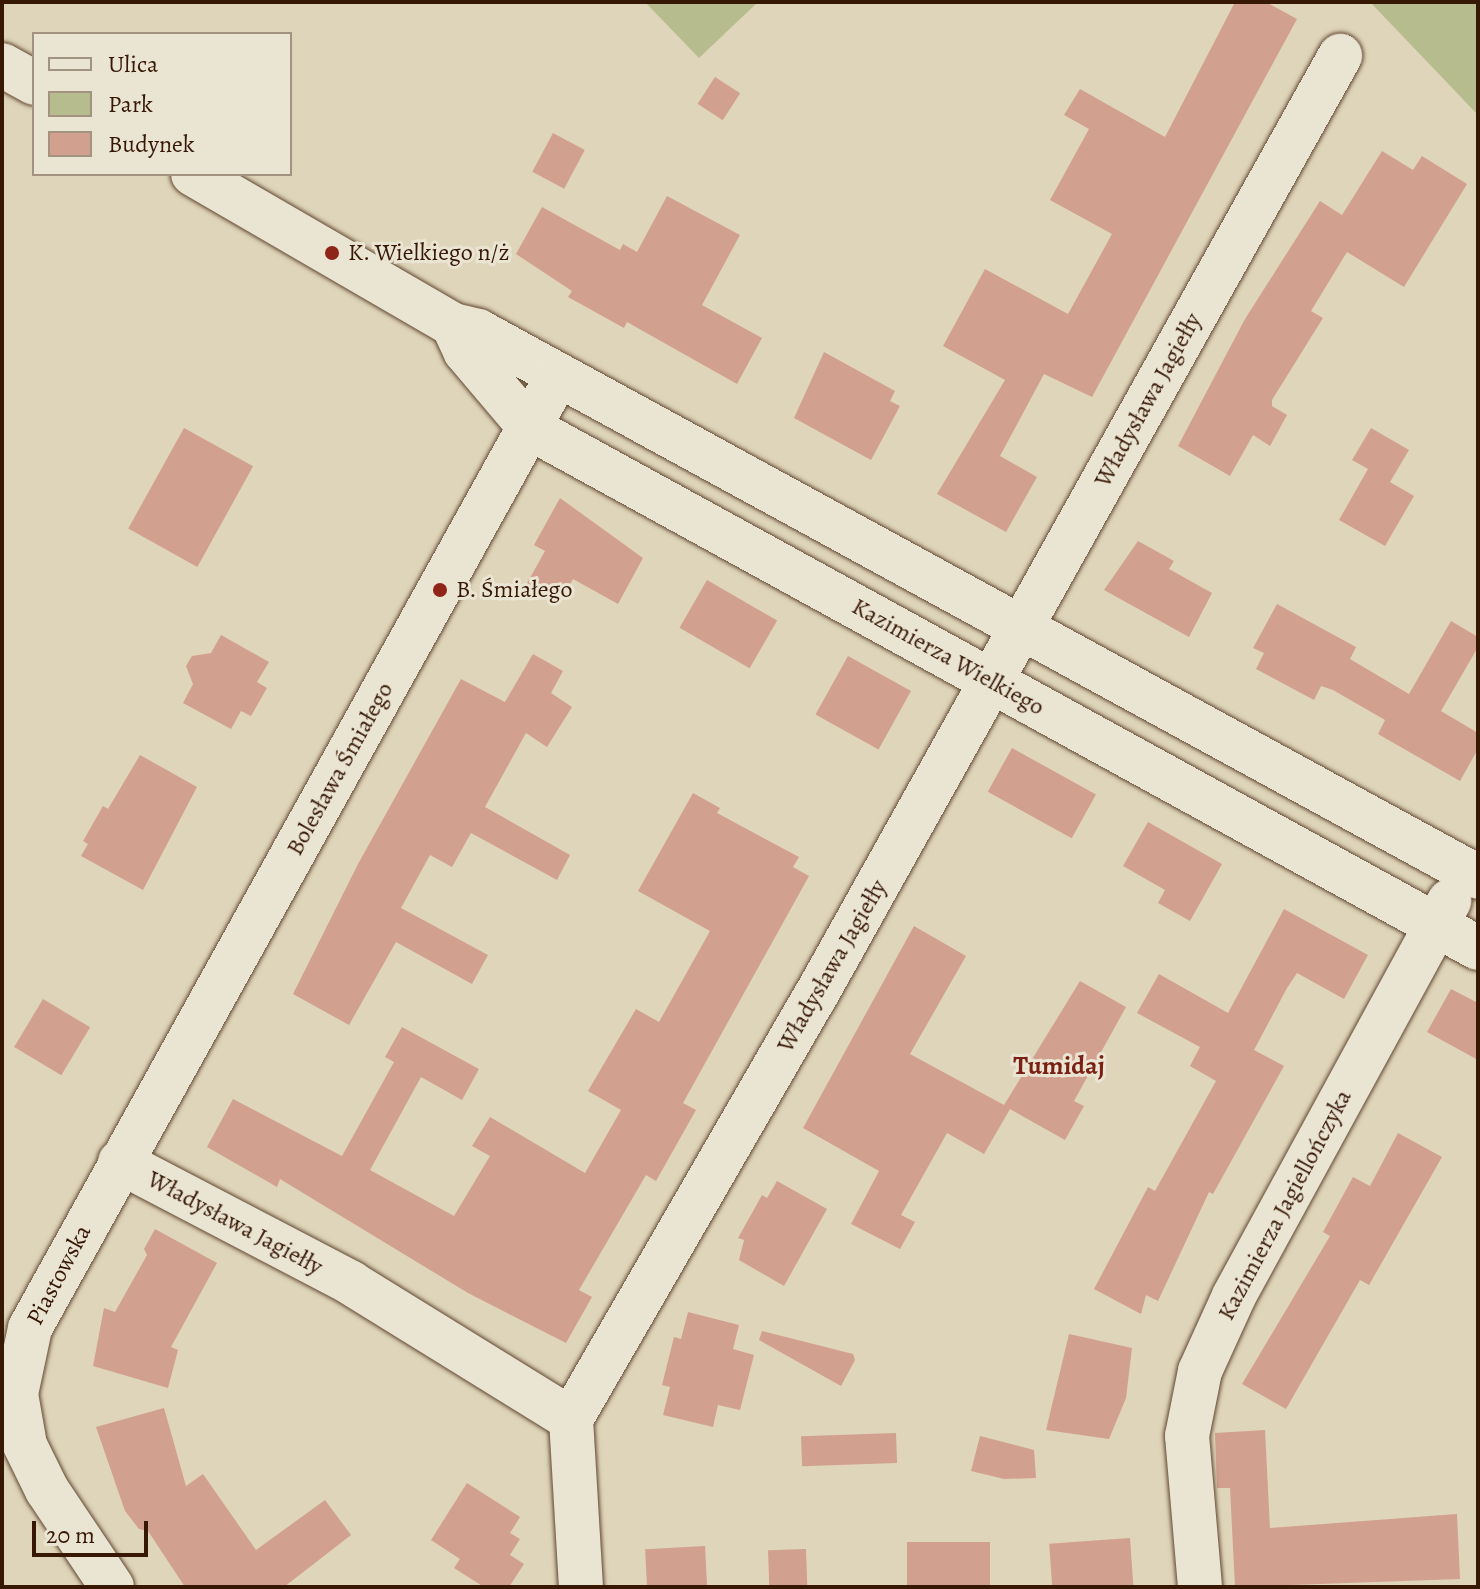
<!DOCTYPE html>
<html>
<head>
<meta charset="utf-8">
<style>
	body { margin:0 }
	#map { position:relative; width:1480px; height:1589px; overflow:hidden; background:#dfd5ba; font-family:Alegreya,serif }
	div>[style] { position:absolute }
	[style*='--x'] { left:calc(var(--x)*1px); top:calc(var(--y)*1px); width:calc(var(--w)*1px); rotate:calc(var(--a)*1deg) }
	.green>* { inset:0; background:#b6bc8d }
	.building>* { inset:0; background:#d2a08f; transform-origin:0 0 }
	.roads { filter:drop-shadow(0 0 2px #614732) drop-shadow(0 0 2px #614732) }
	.minor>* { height:44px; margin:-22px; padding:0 22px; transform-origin:22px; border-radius:22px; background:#eae4d2 }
	.dots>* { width:22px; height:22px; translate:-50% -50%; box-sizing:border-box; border:4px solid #eae4d2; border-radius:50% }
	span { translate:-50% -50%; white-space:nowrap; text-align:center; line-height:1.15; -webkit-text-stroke:6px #eae4d2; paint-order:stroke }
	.poi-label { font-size:24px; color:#371805 }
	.left { translate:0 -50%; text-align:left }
	.street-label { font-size:24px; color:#371805 }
	.neighbourhood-label { font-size:26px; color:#7a1f14; font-weight:700 }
	.frame { position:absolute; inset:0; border:4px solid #371805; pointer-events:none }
	.legend { position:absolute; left:32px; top:32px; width:260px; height:144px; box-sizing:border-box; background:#eae4d2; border:2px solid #a29280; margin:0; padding:10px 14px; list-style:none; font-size:24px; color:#371805 }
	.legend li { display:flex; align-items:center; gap:16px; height:40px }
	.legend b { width:40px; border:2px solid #a29280 }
	.scale { position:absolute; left:32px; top:1521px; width:116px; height:36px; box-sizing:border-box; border:4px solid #371805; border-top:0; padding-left:10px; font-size:24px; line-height:28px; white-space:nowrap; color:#371805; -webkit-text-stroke:6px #eae4d2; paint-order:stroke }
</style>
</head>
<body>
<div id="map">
	<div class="green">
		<div style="clip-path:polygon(645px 2px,758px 2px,699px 58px)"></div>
		<div style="clip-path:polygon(1370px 2px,1478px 2px,1478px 115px)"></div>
	</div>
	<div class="building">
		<div style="clip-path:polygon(1235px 2px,1266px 2px,1297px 19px,1092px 397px,1044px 374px,1000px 456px,1037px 477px,1006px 532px,937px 494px,1005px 380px,943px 346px,985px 269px,1068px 314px,1112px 234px,1050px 200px,1089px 129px,1064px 115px,1080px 89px,1165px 137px)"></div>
		<div style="left:715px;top:77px;width:30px;height:32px;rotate:33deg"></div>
		<div style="left:553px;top:133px;width:36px;height:44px;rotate:28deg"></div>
		<div style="clip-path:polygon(1382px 151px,1413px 170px,1422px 156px,1467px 184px,1404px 287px,1347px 252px,1311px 311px,1323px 318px,1272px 400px,1272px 406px,1287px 415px,1270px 446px,1253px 435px,1230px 476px,1178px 446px,1245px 319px,1320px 201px,1342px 215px)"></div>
		<div style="clip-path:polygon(667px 196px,740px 235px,702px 305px,762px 338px,737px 384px,627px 322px,624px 328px,568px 297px,572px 291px,516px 254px,542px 207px,620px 250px,623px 244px,637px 252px)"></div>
		<div style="clip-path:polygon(824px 352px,895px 391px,890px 401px,900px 406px,871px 460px,794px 418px)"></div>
		<div style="left:184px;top:428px;width:79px;height:115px;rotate:29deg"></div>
		<div style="clip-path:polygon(1371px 428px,1409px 450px,1390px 482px,1414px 496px,1385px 546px,1339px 520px,1368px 469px,1352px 460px)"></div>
		<div style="clip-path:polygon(560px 498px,643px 558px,618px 604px,573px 579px,559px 604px,526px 585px,545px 551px,534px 545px)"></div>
		<div style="clip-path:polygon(1138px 541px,1174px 561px,1169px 569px,1212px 593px,1189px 637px,1104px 590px)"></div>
		<div style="left:707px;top:580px;width:81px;height:55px;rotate:30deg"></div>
		<div style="clip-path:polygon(1277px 604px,1356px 647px,1350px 659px,1409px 694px,1451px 621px,1478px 637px,1478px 647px,1441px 711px,1478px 733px,1478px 749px,1460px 781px,1378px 734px,1385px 720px,1333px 690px,1321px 686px,1314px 700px,1256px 669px,1264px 653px,1253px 648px)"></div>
		<div style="clip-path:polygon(221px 635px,269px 662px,257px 682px,267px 688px,251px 716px,241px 711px,231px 729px,183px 703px,193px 684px,186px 666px,192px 656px,211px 653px)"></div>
		<div style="clip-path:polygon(533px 654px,563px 671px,551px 693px,572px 707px,547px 747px,526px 733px,485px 807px,570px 855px,557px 880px,471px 833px,452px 867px,430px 855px,401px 908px,488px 955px,472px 984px,396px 942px,349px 1025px,293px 994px,358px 864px,461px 679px,505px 702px)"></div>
		<div style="left:848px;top:656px;width:72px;height:67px;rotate:29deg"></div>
		<div style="left:1012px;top:748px;width:96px;height:50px;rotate:29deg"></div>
		<div style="clip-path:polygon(140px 755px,197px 787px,143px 890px,81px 856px,88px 844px,83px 841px,103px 806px,108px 809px)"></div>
		<div style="clip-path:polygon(693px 793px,720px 808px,717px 813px,799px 857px,793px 867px,809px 876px,683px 1103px,696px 1110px,656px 1181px,646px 1175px,579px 1290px,592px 1297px,566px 1343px,468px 1293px,280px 1179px,277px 1187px,207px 1147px,233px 1099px,342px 1156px,394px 1062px,385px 1057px,402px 1027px,479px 1069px,462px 1100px,421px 1077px,370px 1170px,454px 1216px,490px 1156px,472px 1146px,490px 1117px,585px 1173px,621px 1110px,588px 1091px,636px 1009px,659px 1022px,710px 931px,638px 891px)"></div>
		<div style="clip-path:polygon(1148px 822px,1222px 864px,1190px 921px,1158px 903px,1165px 890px,1123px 866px)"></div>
		<div style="clip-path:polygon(1284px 909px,1368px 955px,1344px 999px,1297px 973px,1287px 988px,1254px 1050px,1284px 1066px,1213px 1194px,1209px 1192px,1158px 1301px,1146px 1295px,1141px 1314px,1094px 1289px,1148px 1187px,1155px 1191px,1216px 1081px,1190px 1066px,1200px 1047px,1137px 1013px,1159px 974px,1228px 1013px)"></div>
		<div style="clip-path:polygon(914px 926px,966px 956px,910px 1054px,1004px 1105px,1080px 981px,1126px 1007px,1074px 1101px,1084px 1106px,1065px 1140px,1010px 1109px,984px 1154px,947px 1133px,901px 1215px,915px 1222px,900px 1249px,851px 1224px,879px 1171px,803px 1128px)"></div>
		<div style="clip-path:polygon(1451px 989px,1478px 1003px,1478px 1060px,1427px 1032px)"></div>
		<div style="left:43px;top:999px;width:55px;height:56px;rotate:31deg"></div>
		<div style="clip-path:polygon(1398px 1133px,1442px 1157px,1369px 1285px,1360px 1280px,1286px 1409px,1242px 1384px,1330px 1236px,1323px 1232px,1353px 1177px,1370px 1186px)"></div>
		<div style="clip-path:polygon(777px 1181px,827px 1209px,784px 1286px,739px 1260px,744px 1240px,738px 1238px,762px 1195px,767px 1198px)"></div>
		<div style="clip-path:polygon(155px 1229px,217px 1263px,171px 1347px,178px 1350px,168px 1388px,93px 1366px,104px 1308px,115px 1312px,147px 1255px,144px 1249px)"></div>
		<div style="clip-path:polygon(688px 1312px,739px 1325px,733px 1349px,754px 1355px,740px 1410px,718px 1405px,713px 1427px,663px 1415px,670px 1387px,662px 1385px,674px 1337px,681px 1339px)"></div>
		<div style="clip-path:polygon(762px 1331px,853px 1354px,855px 1360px,841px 1386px,759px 1340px)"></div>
		<div style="clip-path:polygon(1069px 1334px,1132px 1348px,1126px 1398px,1109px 1439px,1046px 1430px)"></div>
		<div style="clip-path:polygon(164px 1408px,186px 1486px,203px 1474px,256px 1550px,325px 1500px,351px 1535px,284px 1587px,185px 1587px,148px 1531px,139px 1529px,125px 1511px,96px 1427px)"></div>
		<div style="clip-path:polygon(1265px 1430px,1270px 1528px,1457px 1514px,1460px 1579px,1235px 1587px,1230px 1488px,1217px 1488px,1215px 1433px)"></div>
		<div style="left:896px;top:1433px;width:30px;height:95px;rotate:88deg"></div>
		<div style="clip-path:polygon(980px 1436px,1034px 1450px,1036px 1478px,1004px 1479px,971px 1471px)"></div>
		<div style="clip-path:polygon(467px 1483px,520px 1517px,510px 1533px,520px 1539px,510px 1555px,524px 1564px,509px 1587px,484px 1587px,454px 1568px,460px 1559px,431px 1540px)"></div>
		<div style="left:1130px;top:1538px;width:49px;height:81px;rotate:86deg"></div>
		<div style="left:990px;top:1542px;width:45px;height:83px;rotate:90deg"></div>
		<div style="left:705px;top:1546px;width:41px;height:60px;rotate:87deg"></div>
		<div style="left:806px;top:1549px;width:38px;height:38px;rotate:88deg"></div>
	</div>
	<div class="roads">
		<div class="minor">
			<div style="--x:2;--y:65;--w:37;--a:29"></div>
			<div style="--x:193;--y:174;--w:301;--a:30.1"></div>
			<div style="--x:453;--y:325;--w:26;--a:13"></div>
			<div style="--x:478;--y:331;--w:1139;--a:28.63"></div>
			<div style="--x:453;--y:325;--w:29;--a:65"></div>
			<div style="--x:465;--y:351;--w:101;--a:49.8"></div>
			<div style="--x:530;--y:428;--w:1081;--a:28.75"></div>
			<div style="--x:120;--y:1162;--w:261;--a:27.6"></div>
			<div style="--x:351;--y:1283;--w:259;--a:31.7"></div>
			<div style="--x:571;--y:1419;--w:487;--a:-60"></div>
			<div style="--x:815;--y:997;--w:1078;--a:-60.84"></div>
			<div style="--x:571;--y:1419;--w:168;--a:86.6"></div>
			<div style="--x:112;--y:1587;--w:117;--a:-123.8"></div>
			<div style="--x:47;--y:1490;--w:50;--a:-116.1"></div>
			<div style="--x:25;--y:1445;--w:52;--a:-100"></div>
			<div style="--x:16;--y:1394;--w:67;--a:-78"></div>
			<div style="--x:30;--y:1328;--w:1089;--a:-61.01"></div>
			<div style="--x:1200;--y:1587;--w:152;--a:-94.9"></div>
			<div style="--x:1187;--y:1436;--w:66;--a:-78.7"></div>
			<div style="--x:1200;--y:1371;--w:82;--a:-65.6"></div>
			<div style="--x:1234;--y:1296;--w:450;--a:-61.4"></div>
		</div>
	</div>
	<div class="dots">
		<div style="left:332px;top:253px;background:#8f2418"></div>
		<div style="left:440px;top:590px;background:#8f2418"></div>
	</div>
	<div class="poi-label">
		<span class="left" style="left:348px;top:253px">K. Wielkiego n/ż</span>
		<span class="left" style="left:456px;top:590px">B. Śmiałego</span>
	</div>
	<div class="street-label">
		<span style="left:1148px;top:400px;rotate:-61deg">Władysława Jagiełły</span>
		<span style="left:948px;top:657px;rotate:29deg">Kazimierza Wielkiego</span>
		<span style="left:340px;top:769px;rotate:-61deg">Bolesława Śmiałego</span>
		<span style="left:832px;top:966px;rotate:-60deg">Władysława Jagiełły</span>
		<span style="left:1285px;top:1205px;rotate:-62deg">Kazimierza Jagiellończyka</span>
		<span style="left:235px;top:1223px;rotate:28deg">Władysława Jagiełły</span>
		<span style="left:59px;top:1275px;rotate:-62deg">Piastowska</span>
	</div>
	<div class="neighbourhood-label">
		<span style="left:1059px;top:1066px">Tumidaj</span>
	</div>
	<div class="frame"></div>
	<ul class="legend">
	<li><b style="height:10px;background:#eae4d2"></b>Ulica</li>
	<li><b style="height:22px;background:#b6bc8d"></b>Park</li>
	<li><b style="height:22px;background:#d2a08f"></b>Budynek</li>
	</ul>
	<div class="scale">20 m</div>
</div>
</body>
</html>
